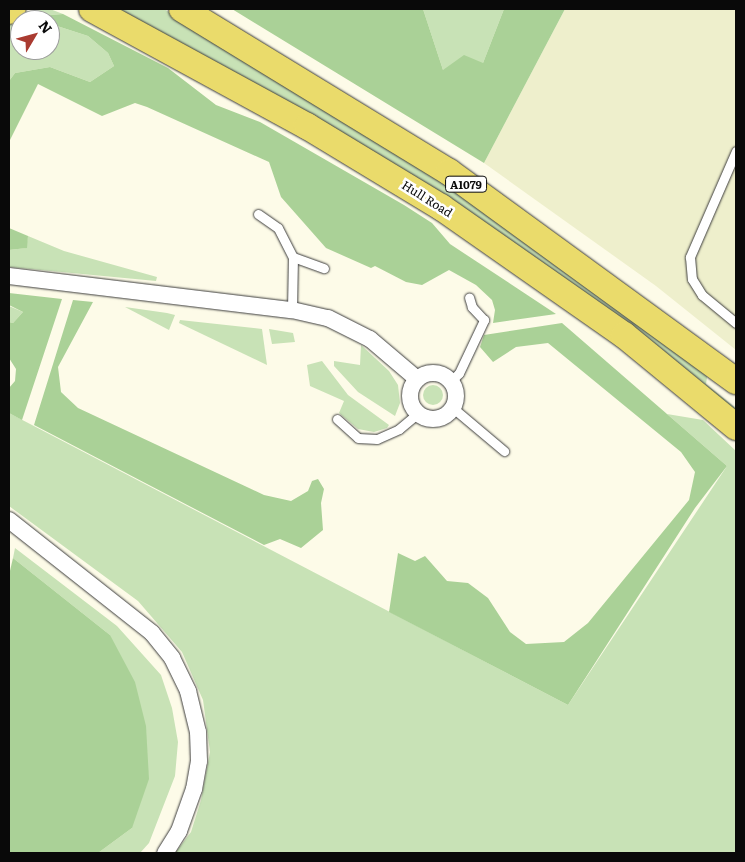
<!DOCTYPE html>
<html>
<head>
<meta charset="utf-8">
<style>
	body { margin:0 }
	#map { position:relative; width:745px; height:862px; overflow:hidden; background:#fdfbe8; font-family:Literata,serif }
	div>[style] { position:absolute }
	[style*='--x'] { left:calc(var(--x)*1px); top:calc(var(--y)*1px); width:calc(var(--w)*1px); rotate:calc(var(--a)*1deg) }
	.farmland>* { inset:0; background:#eeefcc }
	.green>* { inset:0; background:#c8e2b6 }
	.round { border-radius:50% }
	.forest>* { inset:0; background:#aad197 }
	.roads { filter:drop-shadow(0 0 1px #3c3c3c) drop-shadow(0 0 1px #3c3c3c) }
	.lane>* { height:9px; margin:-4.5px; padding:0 4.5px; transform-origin:4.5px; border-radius:4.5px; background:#fff }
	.street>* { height:16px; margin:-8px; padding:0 8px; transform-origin:8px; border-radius:8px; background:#fff }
	.street>.ring { margin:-8px; padding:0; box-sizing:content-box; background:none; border:16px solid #fff; border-radius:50% }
	.primary>* { height:26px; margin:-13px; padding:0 13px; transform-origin:13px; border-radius:13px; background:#eadb6b }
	span { translate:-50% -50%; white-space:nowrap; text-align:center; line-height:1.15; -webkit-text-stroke:5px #fff; paint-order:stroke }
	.shield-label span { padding:1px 4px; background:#fff; border:1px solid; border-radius:4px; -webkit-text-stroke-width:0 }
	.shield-label { font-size:11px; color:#090909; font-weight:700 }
	.street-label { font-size:12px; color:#090909 }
	.frame { position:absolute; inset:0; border:10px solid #090909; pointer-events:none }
	.north { position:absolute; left:10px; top:10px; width:50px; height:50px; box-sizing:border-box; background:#fff; border:1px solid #9d9d9d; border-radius:50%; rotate:53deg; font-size:14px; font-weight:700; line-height:20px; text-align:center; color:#090909 }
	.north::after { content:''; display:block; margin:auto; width:18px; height:22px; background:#aa3b31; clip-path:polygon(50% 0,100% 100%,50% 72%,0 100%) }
</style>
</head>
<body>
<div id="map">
	<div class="farmland">
		<div style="clip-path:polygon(565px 9px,736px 9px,736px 350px,656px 286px,484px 163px)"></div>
	</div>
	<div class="green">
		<div style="clip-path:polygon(evenodd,50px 9px,63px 14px,50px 15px,54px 25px,88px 36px,108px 53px,114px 66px,90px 82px,50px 67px,15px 73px,9px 81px,9px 19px,23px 12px,50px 9px,20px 20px,50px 20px,50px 50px,20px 50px,20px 20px)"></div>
		<div style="clip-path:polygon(110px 9px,164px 9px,412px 160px,708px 371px,706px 384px,736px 408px,736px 416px,715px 397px)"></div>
		<div style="clip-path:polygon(423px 9px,504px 9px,483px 63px,443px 70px)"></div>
		<div style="clip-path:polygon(28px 236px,64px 251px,157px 277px,156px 281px,9px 267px,9px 250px,26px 248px)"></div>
		<div style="clip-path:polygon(9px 306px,23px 312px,13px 323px,9px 322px)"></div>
		<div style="clip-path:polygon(125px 307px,167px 313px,175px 315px,169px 330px)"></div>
		<div style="clip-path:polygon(180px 320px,262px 329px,267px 365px,179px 323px)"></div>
		<div style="clip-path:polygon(269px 329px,293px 333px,295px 342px,272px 344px)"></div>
		<div style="clip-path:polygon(361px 345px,389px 371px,398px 385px,400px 403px,395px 416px,358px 392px,334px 366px,334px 361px,360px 365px)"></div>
		<div style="clip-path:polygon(322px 361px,348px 395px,389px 425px,387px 428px,374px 432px,358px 429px,339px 413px,344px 401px,310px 386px,307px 365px)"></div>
		<div class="round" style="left:423px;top:385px;width:20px;height:20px"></div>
		<div style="clip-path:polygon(9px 413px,568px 705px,727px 466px,667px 414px,703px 420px,736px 451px,736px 853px,175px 853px,191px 832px,201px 800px,210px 752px,203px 700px,182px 652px,138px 601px,9px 506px)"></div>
		<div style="clip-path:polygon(15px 548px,117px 626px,161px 675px,172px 708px,178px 742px,175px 776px,149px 843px,140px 853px,98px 853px,132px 828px,110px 635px,13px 558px)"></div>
	</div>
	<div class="forest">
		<div style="clip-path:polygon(232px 9px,423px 9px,443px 70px,464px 55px,483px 63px,504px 9px,565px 9px,484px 163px)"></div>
		<div style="clip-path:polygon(63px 14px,168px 68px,216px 105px,260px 122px,404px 205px,432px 223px,450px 244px,556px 314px,493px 323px,495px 310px,492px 300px,476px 285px,449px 270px,422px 285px,406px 282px,375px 266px,371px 268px,326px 248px,281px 197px,269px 162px,147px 107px,135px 103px,102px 116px,38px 84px,9px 142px,9px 81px,15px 73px,50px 67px,90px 82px,114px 66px,108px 53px,88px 36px,54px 25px,50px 15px)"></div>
		<div style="clip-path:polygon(9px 228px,28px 236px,27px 248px,9px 250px)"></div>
		<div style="clip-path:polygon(9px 293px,62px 299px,22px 420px,9px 413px,9px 388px,15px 381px,16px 369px,9px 358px,9px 322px,13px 323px,23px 312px,9px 305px)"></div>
		<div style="clip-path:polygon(73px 300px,93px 302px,58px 367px,61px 392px,78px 408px,264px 495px,291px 501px,308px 491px,312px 481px,318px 479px,324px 489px,321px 503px,323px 530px,301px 548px,280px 539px,264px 545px,34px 425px)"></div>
		<div style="clip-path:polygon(562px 323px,727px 466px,695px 508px,568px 705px,389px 612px,398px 553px,415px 561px,425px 556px,447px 581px,468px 583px,488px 598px,510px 632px,526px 644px,564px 642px,588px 623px,689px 500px,695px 472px,681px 452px,548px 343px,516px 347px,493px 362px,480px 347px,484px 335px)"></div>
		<div style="clip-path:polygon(13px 558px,110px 635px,135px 682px,146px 726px,149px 779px,132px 828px,98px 853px,9px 853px,9px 575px)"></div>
	</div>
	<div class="roads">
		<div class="lane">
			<div style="--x:736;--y:151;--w:116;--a:113.5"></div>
			<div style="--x:690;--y:257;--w:22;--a:85"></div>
			<div style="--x:692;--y:279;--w:19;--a:58"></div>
			<div style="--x:702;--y:295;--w:44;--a:39.5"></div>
			<div style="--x:258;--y:214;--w:24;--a:35"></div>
			<div style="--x:278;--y:228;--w:33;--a:63"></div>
			<div style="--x:293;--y:257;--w:53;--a:91.1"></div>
			<div style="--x:293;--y:257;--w:33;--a:20"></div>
			<div style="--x:451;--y:381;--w:11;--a:-45"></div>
			<div style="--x:459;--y:373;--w:59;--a:-64.7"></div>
			<div style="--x:484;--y:320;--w:18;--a:-133"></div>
			<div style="--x:472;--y:307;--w:10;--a:-107"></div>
			<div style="--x:453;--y:408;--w:67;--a:40.1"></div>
			<div style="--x:337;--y:419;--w:28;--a:42"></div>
			<div style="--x:358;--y:438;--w:19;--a:3"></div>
			<div style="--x:377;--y:439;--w:24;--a:-24"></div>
			<div style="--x:399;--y:429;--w:25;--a:-40"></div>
		</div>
		<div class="street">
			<div style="--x:9;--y:276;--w:285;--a:6.9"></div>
			<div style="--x:292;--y:310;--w:37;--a:13"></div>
			<div style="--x:328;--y:318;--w:47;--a:26.6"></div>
			<div style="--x:370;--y:339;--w:62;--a:40.4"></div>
			<div class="ring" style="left:410px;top:373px;width:30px;height:30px"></div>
			<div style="--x:9;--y:520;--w:182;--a:38.3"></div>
			<div style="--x:152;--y:633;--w:32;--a:51"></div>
			<div style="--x:172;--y:658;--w:37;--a:64"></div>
			<div style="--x:188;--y:691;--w:42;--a:76.3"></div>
			<div style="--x:198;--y:732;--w:29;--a:88"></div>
			<div style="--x:199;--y:761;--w:28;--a:100"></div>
			<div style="--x:194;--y:789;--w:45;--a:109.7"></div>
			<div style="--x:179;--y:831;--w:26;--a:122"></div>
		</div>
		<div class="primary">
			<div style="--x:92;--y:9;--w:245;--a:28.6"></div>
			<div style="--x:307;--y:126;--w:157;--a:31.2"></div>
			<div style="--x:441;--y:207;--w:223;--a:35"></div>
			<div style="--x:624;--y:335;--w:145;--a:39.4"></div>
			<div style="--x:182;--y:9;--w:313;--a:31.4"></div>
			<div style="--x:449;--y:172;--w:355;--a:36.1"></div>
			<div style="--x:9;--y:11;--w:4;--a:-27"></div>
		</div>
	</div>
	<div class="shield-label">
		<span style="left:466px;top:184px">A1079</span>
	</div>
	<div class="street-label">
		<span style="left:427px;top:199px;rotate:32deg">Hull Road</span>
	</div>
	<div class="frame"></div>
	<div class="north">N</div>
</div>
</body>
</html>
